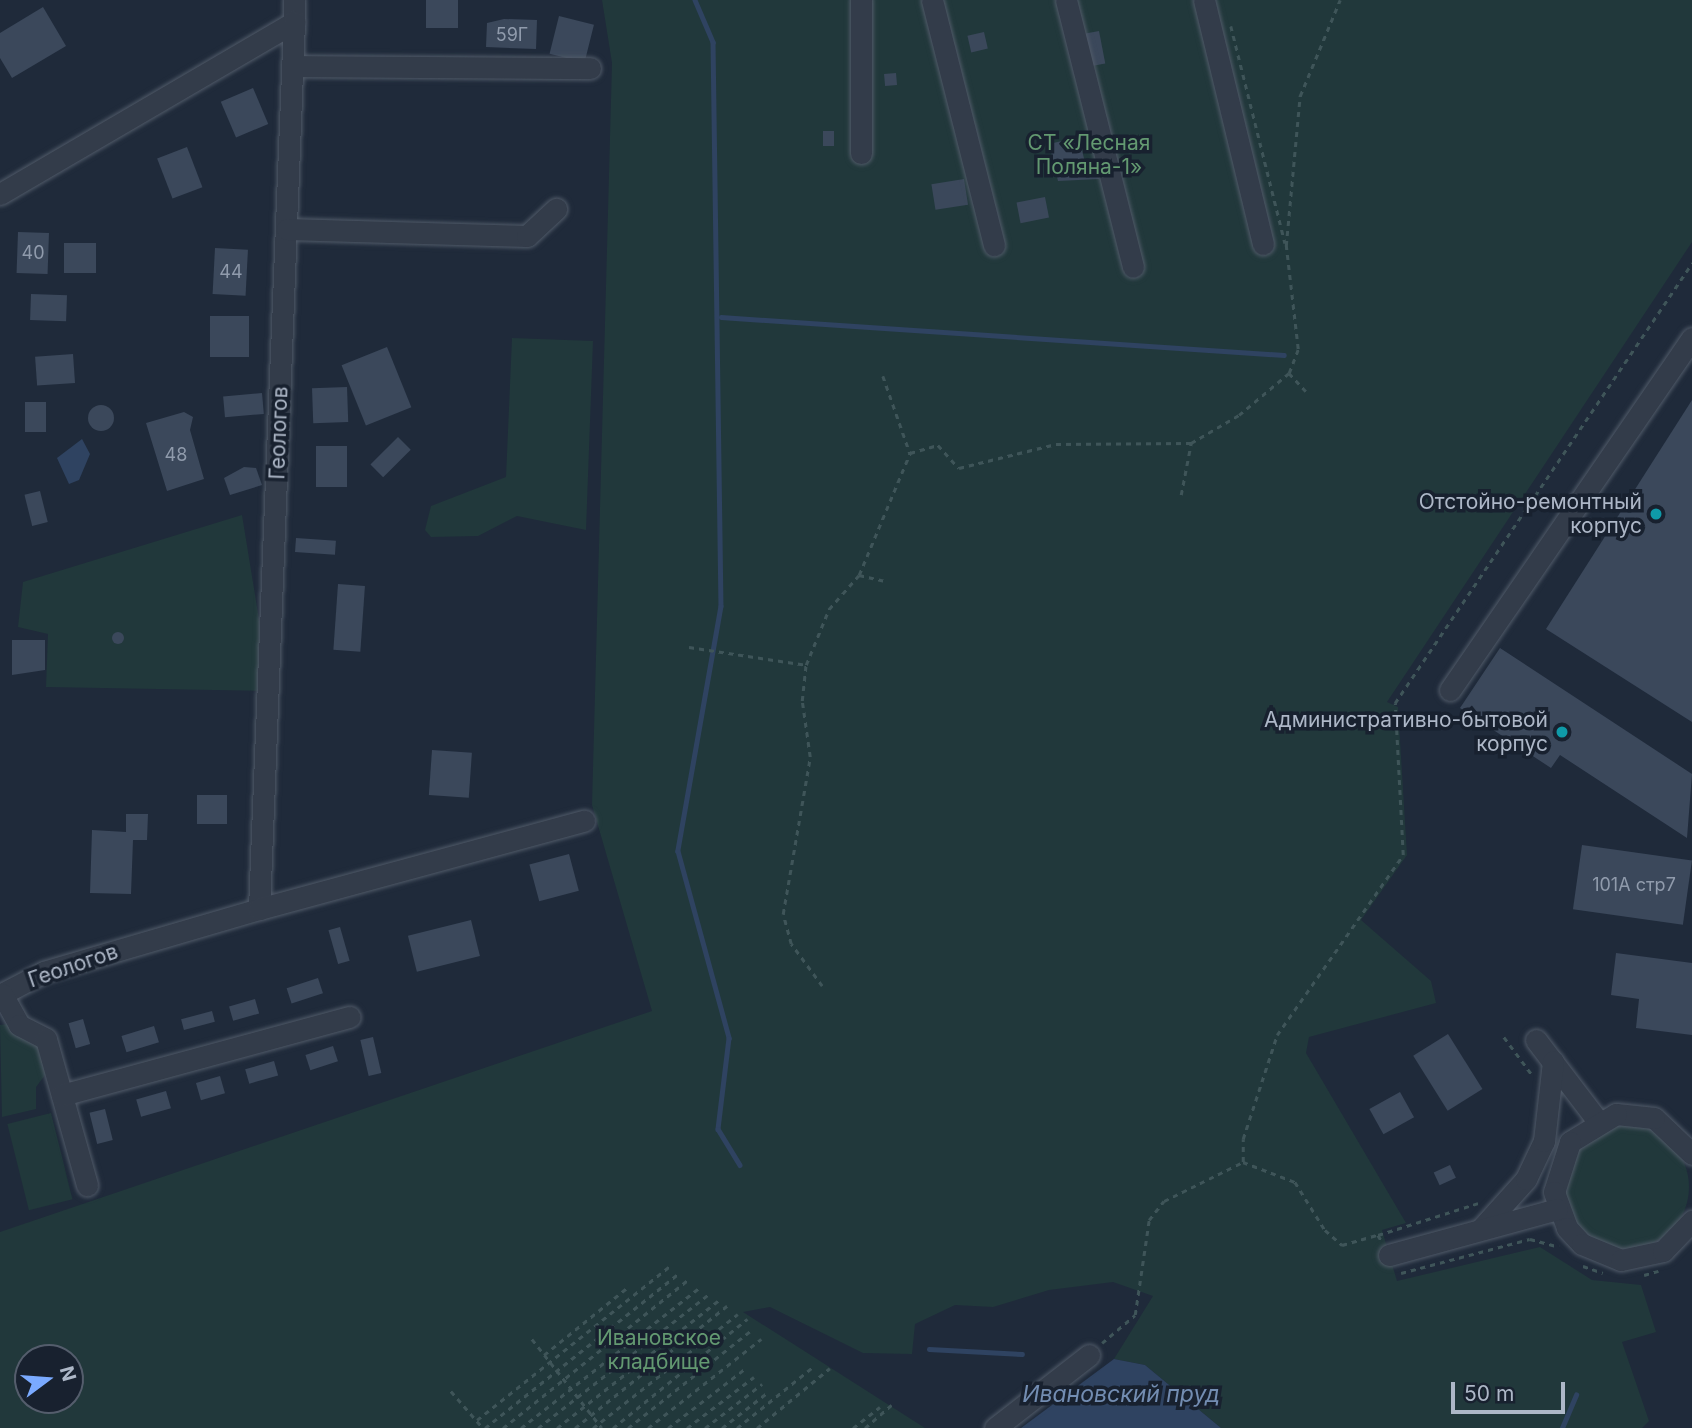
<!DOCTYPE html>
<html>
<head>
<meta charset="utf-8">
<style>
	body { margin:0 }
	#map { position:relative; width:1692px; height:1428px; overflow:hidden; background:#1f2a3a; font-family:Inter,sans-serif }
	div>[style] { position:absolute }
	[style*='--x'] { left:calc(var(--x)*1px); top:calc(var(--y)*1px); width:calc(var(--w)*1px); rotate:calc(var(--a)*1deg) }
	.green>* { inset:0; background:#21383b; transform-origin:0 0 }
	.round { border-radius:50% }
	.water>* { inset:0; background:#2f4361 }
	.stream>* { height:4.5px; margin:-2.25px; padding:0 2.25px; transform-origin:2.25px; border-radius:2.25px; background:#2f4361 }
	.building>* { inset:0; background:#3b485b; transform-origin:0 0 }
	.path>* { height:2.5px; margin-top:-1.25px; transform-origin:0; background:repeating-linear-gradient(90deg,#3f5559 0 5px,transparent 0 10px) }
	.roads { filter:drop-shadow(0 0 2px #505a68) drop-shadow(0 0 2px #505a68) }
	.minor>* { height:21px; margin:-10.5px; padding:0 10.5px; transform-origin:10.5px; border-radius:10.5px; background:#333c4a }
	.dots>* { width:19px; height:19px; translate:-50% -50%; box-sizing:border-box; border:4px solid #18212f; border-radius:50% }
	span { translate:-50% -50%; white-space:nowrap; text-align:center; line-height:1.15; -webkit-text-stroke:7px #18212f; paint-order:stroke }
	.number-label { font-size:18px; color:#909bac }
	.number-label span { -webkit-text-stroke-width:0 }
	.park-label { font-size:21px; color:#639971 }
	.street-label { font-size:21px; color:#adb7c7 }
	.poi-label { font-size:21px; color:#adb7c7 }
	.right { translate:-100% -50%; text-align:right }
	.water-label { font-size:23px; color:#738db2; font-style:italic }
	.north { position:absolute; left:14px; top:1344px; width:70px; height:70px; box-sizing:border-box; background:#18212f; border:2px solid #545d6c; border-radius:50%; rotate:74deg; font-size:19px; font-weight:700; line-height:28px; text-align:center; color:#adb7c7 }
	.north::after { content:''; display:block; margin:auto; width:24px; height:32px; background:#7aaaff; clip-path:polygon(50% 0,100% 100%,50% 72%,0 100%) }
	.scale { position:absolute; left:1451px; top:1382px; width:114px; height:32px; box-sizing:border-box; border:4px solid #adb7c7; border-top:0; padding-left:9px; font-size:21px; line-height:24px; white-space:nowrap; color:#adb7c7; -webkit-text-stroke:5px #18212f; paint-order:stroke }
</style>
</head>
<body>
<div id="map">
	<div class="green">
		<div style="clip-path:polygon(evenodd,602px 0,1692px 0,1692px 242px,1387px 702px,1398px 707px,1407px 855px,1361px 920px,1431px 981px,1436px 1003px,1309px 1037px,1306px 1053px,1406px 1223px,1382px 1230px,1397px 1281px,1540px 1247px,1592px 1280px,1641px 1285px,1656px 1332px,1622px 1342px,1649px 1421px,1642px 1428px,1221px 1428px,1145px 1365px,1114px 1359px,1153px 1296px,1113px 1282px,1049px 1290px,993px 1307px,955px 1305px,915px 1324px,912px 1354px,863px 1353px,770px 1307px,743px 1312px,925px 1428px,0 1428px,0 1232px,652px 1011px,592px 805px,612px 63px,602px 0,28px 1358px,70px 1358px,70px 1400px,28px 1400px,28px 1358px)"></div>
		<div style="clip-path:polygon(512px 338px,593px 341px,586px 530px,517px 516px,478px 536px,431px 537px,425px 530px,431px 506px,506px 477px)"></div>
		<div style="clip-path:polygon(242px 515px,262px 638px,263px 691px,46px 687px,48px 634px,18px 627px,23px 582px)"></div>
		<div style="clip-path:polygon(8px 1024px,16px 1036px,40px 1041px,46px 1074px,36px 1087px,36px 1109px,2px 1117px,0 1025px)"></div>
		<div style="left:51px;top:1113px;width:89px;height:45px;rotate:76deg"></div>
		<div class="round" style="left:1565px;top:1125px;width:124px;height:124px"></div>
	</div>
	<div class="water">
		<div style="clip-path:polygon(82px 439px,90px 454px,79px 480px,69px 484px,57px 458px)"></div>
		<div style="clip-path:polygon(1114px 1359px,1145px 1365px,1221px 1428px,1021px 1428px)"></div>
	</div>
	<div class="stream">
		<div style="--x:695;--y:0;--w:46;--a:66.8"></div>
		<div style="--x:713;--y:42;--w:564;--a:89.19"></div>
		<div style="--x:721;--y:606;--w:249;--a:100"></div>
		<div style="--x:678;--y:851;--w:194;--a:74.7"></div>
		<div style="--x:729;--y:1038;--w:92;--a:96.9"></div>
		<div style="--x:718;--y:1129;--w:42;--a:58.6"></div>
		<div style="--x:721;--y:317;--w:564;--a:3.86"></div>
		<div style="--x:929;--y:1349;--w:93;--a:3.1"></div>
		<div style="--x:1562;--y:1428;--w:36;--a:-67"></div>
	</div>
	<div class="building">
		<div style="left:426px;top:0;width:32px;height:28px"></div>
		<div style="clip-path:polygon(43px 7px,66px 46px,12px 78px,0 58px,0 33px)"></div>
		<div style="left:559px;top:16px;width:36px;height:39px;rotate:14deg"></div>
		<div style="clip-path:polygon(504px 19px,537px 20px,536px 49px,486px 47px,487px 23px)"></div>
		<div style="left:1099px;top:31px;width:33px;height:15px;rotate:79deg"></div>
		<div style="left:984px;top:32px;width:17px;height:17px;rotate:77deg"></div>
		<div style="left:896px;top:73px;width:12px;height:12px;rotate:85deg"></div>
		<div style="left:253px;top:88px;width:39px;height:35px;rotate:67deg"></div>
		<div style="left:834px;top:131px;width:15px;height:11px;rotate:90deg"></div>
		<div style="clip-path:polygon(1079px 137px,1086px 167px,1095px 165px,1099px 179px,1058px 181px,1049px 144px)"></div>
		<div style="left:187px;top:147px;width:43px;height:32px;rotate:69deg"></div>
		<div style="left:964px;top:179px;width:26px;height:33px;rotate:81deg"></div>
		<div style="left:1045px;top:197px;width:21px;height:29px;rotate:79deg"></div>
		<div style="left:18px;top:232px;width:31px;height:41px;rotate:2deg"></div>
		<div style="left:64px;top:243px;width:32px;height:30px"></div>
		<div style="left:215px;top:248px;width:33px;height:46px;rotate:3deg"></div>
		<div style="left:31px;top:294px;width:36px;height:26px;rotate:2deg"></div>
		<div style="left:210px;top:316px;width:39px;height:41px"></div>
		<div style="left:387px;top:347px;width:65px;height:49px;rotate:68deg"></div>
		<div style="left:73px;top:354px;width:29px;height:38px;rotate:86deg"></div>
		<div style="left:347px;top:387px;width:35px;height:35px;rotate:88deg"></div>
		<div style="left:262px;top:393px;width:21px;height:39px;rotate:85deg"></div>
		<div style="clip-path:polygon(1692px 400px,1692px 722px,1546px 629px)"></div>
		<div style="left:25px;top:402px;width:21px;height:30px"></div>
		<div class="round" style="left:88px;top:405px;width:26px;height:26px"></div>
		<div style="clip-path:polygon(184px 412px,193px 417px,190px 430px,204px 479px,167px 491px,146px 423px)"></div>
		<div style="left:398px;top:437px;width:18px;height:39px;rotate:45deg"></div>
		<div style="left:316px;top:446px;width:31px;height:41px"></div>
		<div style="clip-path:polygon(244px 467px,256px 468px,262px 485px,230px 495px,224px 478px)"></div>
		<div style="left:40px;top:491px;width:32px;height:16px;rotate:76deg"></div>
		<div style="left:296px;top:538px;width:40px;height:14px;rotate:4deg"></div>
		<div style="left:338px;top:584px;width:27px;height:66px;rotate:4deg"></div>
		<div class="round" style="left:112px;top:632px;width:12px;height:12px"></div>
		<div style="clip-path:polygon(12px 640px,45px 640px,45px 670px,12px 675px)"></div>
		<div style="clip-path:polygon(1500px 648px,1692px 774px,1687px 838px,1560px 755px,1551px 768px,1460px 708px)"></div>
		<div style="left:432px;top:750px;width:40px;height:45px;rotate:4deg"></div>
		<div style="left:197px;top:795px;width:30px;height:29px"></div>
		<div style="clip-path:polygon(126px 814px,148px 814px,147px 840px,133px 840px,131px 894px,90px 893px,92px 830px,126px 832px)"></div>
		<div style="left:1582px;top:845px;width:111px;height:65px;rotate:8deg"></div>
		<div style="left:569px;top:854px;width:38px;height:41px;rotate:75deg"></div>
		<div style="left:471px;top:920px;width:37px;height:65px;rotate:76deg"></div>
		<div style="left:340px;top:927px;width:35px;height:12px;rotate:74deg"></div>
		<div style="clip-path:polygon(1616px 953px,1692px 963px,1692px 1035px,1636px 1028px,1639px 999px,1611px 995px)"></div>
		<div style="left:318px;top:978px;width:16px;height:33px;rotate:72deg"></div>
		<div style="left:255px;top:999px;width:15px;height:27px;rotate:74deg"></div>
		<div style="left:212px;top:1011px;width:11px;height:32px;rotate:75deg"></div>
		<div style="left:83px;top:1019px;width:26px;height:15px;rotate:74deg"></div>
		<div style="left:154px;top:1026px;width:17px;height:34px;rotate:73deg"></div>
		<div style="left:1448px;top:1034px;width:65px;height:41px;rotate:58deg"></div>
		<div style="left:373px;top:1037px;width:37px;height:13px;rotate:77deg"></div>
		<div style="left:333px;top:1046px;width:16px;height:29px;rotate:72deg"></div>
		<div style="left:274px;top:1061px;width:15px;height:30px;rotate:74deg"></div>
		<div style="left:220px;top:1076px;width:18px;height:25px;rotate:74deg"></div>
		<div style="left:166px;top:1091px;width:18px;height:31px;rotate:74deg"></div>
		<div style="left:1400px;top:1092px;width:29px;height:35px;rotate:61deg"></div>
		<div style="left:105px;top:1109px;width:32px;height:16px;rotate:76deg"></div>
		<div style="left:1450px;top:1165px;width:14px;height:18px;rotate:65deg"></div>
	</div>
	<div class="path">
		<div style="--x:1231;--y:26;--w:224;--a:76"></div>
		<div style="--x:1289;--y:373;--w:25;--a:47"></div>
		<div style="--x:883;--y:376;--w:82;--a:70.7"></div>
		<div style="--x:1181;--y:495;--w:53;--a:-79.1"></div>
		<div style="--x:859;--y:575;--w:28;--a:13"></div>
		<div style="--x:689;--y:647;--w:118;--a:8.7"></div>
		<div style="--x:822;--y:986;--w:52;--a:-126.4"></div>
		<div style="--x:791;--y:944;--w:31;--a:-105"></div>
		<div style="--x:783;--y:914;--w:159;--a:-80.2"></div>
		<div style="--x:810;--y:757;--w:57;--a:-98.1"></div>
		<div style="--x:802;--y:701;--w:36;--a:-84"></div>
		<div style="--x:806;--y:665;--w:61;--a:-67.7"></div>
		<div style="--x:829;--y:609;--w:45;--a:-48.6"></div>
		<div style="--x:859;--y:575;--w:132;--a:-67.3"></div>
		<div style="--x:910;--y:453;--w:29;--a:-16"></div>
		<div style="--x:938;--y:445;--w:31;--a:48"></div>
		<div style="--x:959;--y:468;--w:100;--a:-13.9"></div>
		<div style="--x:1056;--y:444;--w:135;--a:-0.4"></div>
		<div style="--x:1191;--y:443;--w:56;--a:-30.3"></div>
		<div style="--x:1239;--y:415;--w:65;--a:-40"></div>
		<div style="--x:1289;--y:373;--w:26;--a:-69"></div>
		<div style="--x:1298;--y:349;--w:104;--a:-96.6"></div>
		<div style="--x:1286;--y:246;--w:151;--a:-84.7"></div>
		<div style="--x:1300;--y:96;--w:104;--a:-67.4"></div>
		<div style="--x:1504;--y:1037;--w:49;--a:53.4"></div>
		<div style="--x:1243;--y:1162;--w:56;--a:21"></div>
		<div style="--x:1295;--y:1182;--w:57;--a:58"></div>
		<div style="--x:1325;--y:1230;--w:23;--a:41"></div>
		<div style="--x:1342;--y:1245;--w:37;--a:-16"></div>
		<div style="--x:1378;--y:1235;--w:6;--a:59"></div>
		<div style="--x:1378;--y:1235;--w:105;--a:-17.7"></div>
		<div style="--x:1583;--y:1266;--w:21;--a:19"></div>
		<div style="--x:1401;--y:1273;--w:133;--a:-14.8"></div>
		<div style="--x:1530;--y:1239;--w:30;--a:15"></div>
		<div style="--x:1644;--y:1275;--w:15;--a:-16"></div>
		<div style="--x:532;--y:1339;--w:113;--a:51.8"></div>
		<div style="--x:1102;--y:1343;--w:43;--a:-40.3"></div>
		<div style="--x:1135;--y:1315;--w:96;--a:-81.6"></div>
		<div style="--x:1149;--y:1220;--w:24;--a:-52"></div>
		<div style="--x:1164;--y:1201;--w:88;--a:-26.3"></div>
		<div style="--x:1243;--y:1162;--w:23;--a:-90"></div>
		<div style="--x:1243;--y:1139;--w:109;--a:-71.9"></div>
		<div style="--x:1277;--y:1035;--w:220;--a:-55"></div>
		<div style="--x:1403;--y:855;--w:152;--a:-93"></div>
		<div style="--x:1395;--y:703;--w:531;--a:-55.98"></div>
		<div style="--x:544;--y:1355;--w:108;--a:-39"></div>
		<div style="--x:451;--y:1391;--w:49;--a:49.1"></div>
		<div style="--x:477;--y:1420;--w:246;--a:-38.6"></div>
		<div style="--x:485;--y:1428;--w:246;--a:-38.6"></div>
		<div style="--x:503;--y:1428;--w:237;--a:-38.7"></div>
		<div style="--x:521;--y:1428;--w:228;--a:-38.2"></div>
		<div style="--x:538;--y:1428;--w:219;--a:-38.1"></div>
		<div style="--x:557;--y:1428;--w:206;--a:-38.3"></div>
		<div style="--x:575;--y:1428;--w:195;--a:-38.8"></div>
		<div style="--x:593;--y:1428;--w:184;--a:-38.2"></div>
		<div style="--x:613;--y:1428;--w:173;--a:-39.1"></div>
		<div style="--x:628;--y:1428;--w:159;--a:-38.4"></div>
		<div style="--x:648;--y:1428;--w:144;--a:-38.2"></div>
		<div style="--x:668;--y:1428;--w:98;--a:-37.6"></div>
		<div style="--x:687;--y:1428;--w:84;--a:-37.3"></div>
		<div style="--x:705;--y:1428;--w:72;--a:-37.7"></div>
		<div style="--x:722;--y:1428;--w:58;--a:-38"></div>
		<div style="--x:737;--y:1428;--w:97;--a:-38.8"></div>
		<div style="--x:757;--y:1428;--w:94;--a:-39.4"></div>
		<div style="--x:853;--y:1428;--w:34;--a:-38"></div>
		<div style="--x:865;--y:1428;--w:35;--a:-41"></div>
	</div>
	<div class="roads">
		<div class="minor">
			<div style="--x:932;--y:0;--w:253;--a:75.8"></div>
			<div style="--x:1066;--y:0;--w:275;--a:75.9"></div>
			<div style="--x:1204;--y:0;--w:251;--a:76.4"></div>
			<div style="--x:294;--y:22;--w:22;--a:-90"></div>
			<div style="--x:293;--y:66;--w:297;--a:0.4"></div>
			<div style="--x:861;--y:153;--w:153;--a:-90"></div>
			<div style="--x:0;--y:194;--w:341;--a:-30.3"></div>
			<div style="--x:294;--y:22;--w:888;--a:92.26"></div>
			<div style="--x:259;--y:909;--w:224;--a:163.7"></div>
			<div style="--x:44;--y:972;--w:50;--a:152.4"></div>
			<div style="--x:287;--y:229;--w:240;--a:1.7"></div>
			<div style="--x:527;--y:236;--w:40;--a:-43"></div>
			<div style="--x:1450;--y:690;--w:427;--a:-55.5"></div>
			<div style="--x:259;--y:909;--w:337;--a:-15.2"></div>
			<div style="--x:2;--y:994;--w:35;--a:61"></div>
			<div style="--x:19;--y:1025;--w:30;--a:27"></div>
			<div style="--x:46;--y:1039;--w:152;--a:74.3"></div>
			<div style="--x:1536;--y:1040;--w:101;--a:52.7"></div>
			<div style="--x:62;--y:1095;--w:298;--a:-15.2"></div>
			<div style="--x:1692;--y:1154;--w:52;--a:-136.5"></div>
			<div style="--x:1654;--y:1118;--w:38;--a:-174"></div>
			<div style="--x:1616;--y:1114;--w:54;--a:148.7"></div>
			<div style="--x:1570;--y:1142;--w:52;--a:107.7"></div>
			<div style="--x:1554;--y:1192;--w:38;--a:70"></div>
			<div style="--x:1567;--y:1228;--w:22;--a:47"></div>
			<div style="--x:1582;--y:1244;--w:42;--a:22.3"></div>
			<div style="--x:1621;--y:1260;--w:43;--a:-12.1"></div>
			<div style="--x:1663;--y:1251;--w:42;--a:-46"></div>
			<div style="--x:1481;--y:1229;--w:67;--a:-48"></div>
			<div style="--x:1526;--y:1179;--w:42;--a:-64.7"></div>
			<div style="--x:1544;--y:1141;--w:80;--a:-83.5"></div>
			<div style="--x:1389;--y:1255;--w:174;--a:-15.3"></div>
			<div style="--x:995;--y:1428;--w:119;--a:-37.8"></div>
		</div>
	</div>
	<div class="dots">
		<div style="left:1656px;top:514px;background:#0f9aa8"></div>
		<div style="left:1562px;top:732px;background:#0f9aa8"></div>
	</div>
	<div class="number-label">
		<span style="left:512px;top:35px">59Г</span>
		<span style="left:33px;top:253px">40</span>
		<span style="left:231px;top:272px">44</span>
		<span style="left:176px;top:455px">48</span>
		<span style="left:1634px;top:885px">101А стр7</span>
	</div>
	<div class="park-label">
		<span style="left:1089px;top:155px">СТ «Лесная<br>Поляна-1»</span>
		<span style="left:659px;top:1350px">Ивановское<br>кладбище</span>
	</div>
	<div class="street-label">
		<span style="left:279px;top:433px;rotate:-88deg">Геологов</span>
		<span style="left:73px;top:966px;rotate:-19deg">Геологов</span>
	</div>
	<div class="poi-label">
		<span class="right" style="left:1642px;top:514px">Отстойно-ремонтный<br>корпус</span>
		<span class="right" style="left:1548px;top:732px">Административно-бытовой<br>корпус</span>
	</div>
	<div class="water-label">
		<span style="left:1121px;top:1394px">Ивановский пруд</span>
	</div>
	<div class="north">N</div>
	<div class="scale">50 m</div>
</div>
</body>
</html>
